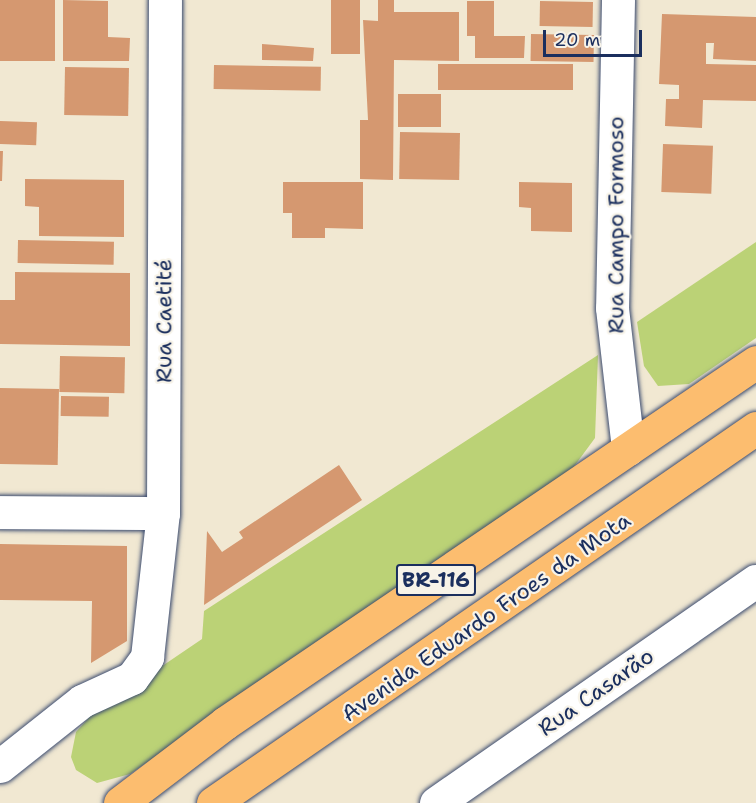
<!DOCTYPE html>
<html>
<head>
<meta charset="utf-8">
<style>
	body { margin:0 }
	#map { position:relative; width:756px; height:803px; overflow:hidden; background:#f1e8d2; font-family:"Shantell Sans",sans-serif }
	div>[style] { position:absolute }
	[style*='--x'] { left:calc(var(--x)*1px); top:calc(var(--y)*1px); width:calc(var(--w)*1px); rotate:calc(var(--a)*1deg) }
	.green>* { inset:0; background:#bbd276 }
	.building>* { inset:0; background:#d59870; transform-origin:0 0 }
	.roads { filter:drop-shadow(0 0 2px #3b4b6f) drop-shadow(0 0 2px #3b4b6f) }
	.street>* { height:33px; margin:-16.5px; padding:0 16.5px; transform-origin:16.5px; border-radius:16.5px; background:#fff }
	.highway>* { height:33px; margin:-16.5px; padding:0 16.5px; transform-origin:16.5px; border-radius:16.5px; background:#fcbd6f }
	span { translate:-50% -50%; white-space:nowrap; text-align:center; line-height:1.15; -webkit-text-stroke:4.5px #f7f3e8; paint-order:stroke }
	.shield-label span { padding:2px 4px; background:#f7f3e8; border:2px solid; border-radius:4px; -webkit-text-stroke-width:0 }
	.shield-label { font-size:21px; color:#1b2f5e; font-weight:700 }
	.street-label { font-size:22px; color:#1b2f5e }
	.scale { position:absolute; left:543px; top:30px; width:99px; height:27px; box-sizing:border-box; border:3px solid #1b2f5e; border-top:0; padding-left:8px; font-size:18px; line-height:21px; white-space:nowrap; color:#1b2f5e; -webkit-text-stroke:4px #f7f3e8; paint-order:stroke }
</style>
</head>
<body>
<div id="map">
	<div class="green">
		<div style="clip-path:polygon(756px 242px,756px 338px,689px 384px,658px 386px,644px 366px,637px 322px)"></div>
		<div style="clip-path:polygon(598px 355px,595px 438px,570px 472px,130px 774px,97px 783px,76px 770px,71px 757px,76px 732px,93px 713px,202px 639px,204px 611px)"></div>
	</div>
	<div class="building">
		<div style="left:0;top:0;width:55px;height:61px"></div>
		<div style="clip-path:polygon(63px 0,108px 1px,108px 37px,130px 38px,129px 61px,63px 61px)"></div>
		<div style="left:331px;top:0;width:29px;height:54px"></div>
		<div style="clip-path:polygon(378px 0,394px 0,394px 12px,459px 12px,459px 61px,394px 60px,393px 180px,360px 179px,360px 120px,368px 120px,363px 20px,378px 21px)"></div>
		<div style="clip-path:polygon(467px 1px,494px 1px,494px 36px,525px 36px,524px 58px,475px 58px,475px 36px,467px 36px)"></div>
		<div style="left:540px;top:1px;width:53px;height:25px;rotate:1deg"></div>
		<div style="clip-path:polygon(662px 14px,756px 17px,756px 61px,713px 59px,714px 43px,706px 43px,706px 64px,756px 65px,756px 101px,703px 100px,702px 128px,665px 126px,666px 99px,679px 99px,679px 85px,659px 84px)"></div>
		<div style="left:531px;top:34px;width:63px;height:27px;rotate:1deg"></div>
		<div style="clip-path:polygon(262px 44px,314px 48px,313px 61px,262px 60px)"></div>
		<div style="left:438px;top:64px;width:135px;height:26px"></div>
		<div style="left:214px;top:65px;width:107px;height:24px;rotate:1deg"></div>
		<div style="left:65px;top:67px;width:64px;height:48px;rotate:1deg"></div>
		<div style="left:398px;top:94px;width:43px;height:33px"></div>
		<div style="left:0;top:121px;width:37px;height:23px;rotate:2deg"></div>
		<div style="left:400px;top:132px;width:60px;height:47px;rotate:1deg"></div>
		<div style="left:663px;top:144px;width:50px;height:48px;rotate:2deg"></div>
		<div style="clip-path:polygon(0 151px,3px 151px,2px 181px,0 181px)"></div>
		<div style="clip-path:polygon(25px 179px,124px 180px,124px 237px,39px 236px,39px 207px,25px 206px)"></div>
		<div style="clip-path:polygon(283px 182px,363px 182px,363px 229px,325px 228px,325px 238px,292px 238px,292px 213px,283px 213px)"></div>
		<div style="clip-path:polygon(519px 182px,572px 183px,572px 232px,531px 231px,531px 208px,519px 207px)"></div>
		<div style="left:18px;top:240px;width:96px;height:23px;rotate:1deg"></div>
		<div style="clip-path:polygon(15px 272px,130px 273px,130px 346px,0 344px,0 300px,15px 300px)"></div>
		<div style="left:60px;top:356px;width:65px;height:36px;rotate:1deg"></div>
		<div style="left:0;top:388px;width:59px;height:76px;rotate:1deg"></div>
		<div style="left:61px;top:396px;width:48px;height:20px;rotate:1deg"></div>
		<div style="clip-path:polygon(339px 465px,362px 500px,204px 605px,207px 531px,222px 552px,243px 538px,239px 532px)"></div>
		<div style="clip-path:polygon(0 544px,127px 546px,127px 641px,91px 663px,92px 601px,0 600px)"></div>
	</div>
	<div class="roads">
		<div class="street">
			<div style="--x:618;--y:0;--w:308;--a:91.1"></div>
			<div style="--x:612;--y:308;--w:142;--a:83.5"></div>
			<div style="--x:0;--y:512;--w:163;--a:0.4"></div>
			<div style="--x:0;--y:766;--w:105;--a:-38.4"></div>
			<div style="--x:82;--y:701;--w:55;--a:-24.7"></div>
			<div style="--x:132;--y:678;--w:26;--a:-54"></div>
			<div style="--x:147;--y:657;--w:145;--a:-83.7"></div>
			<div style="--x:163;--y:513;--w:513;--a:-89.78"></div>
			<div style="--x:436;--y:803;--w:389;--a:-34.8"></div>
		</div>
		<div class="highway">
			<div style="--x:120;--y:803;--w:132;--a:-37.3"></div>
			<div style="--x:225;--y:723;--w:642;--a:-34.21"></div>
			<div style="--x:213;--y:803;--w:660;--a:-34.63"></div>
		</div>
	</div>
	<div class="shield-label">
		<span style="left:436px;top:580px">BR-116</span>
	</div>
	<div class="street-label">
		<span style="left:616px;top:225px;rotate:-90deg">Rua Campo Formoso</span>
		<span style="left:164px;top:321px;rotate:-90deg">Rua Caetité</span>
		<span style="left:486px;top:617px;rotate:-35deg">Avenida Eduardo Froes da Mota</span>
		<span style="left:596px;top:692px;rotate:-35deg">Rua Casarão</span>
	</div>
	<div class="scale">20 m</div>
</div>
</body>
</html>
